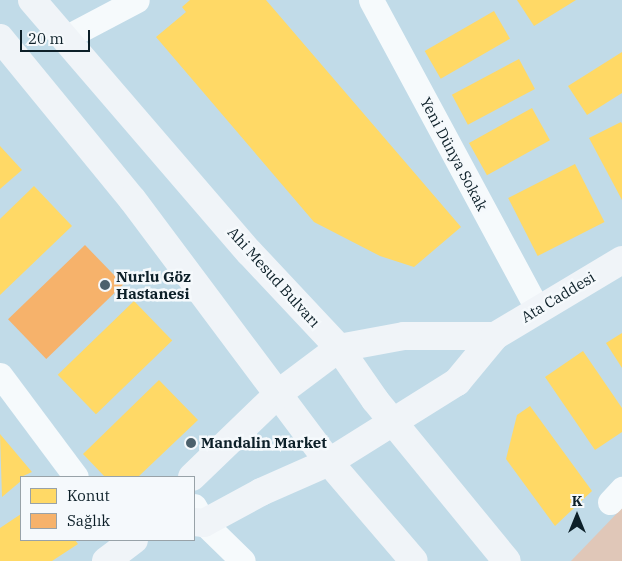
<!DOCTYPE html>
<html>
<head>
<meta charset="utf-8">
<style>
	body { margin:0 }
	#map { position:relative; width:622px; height:561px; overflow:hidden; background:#c1dbe8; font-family:"IBM Plex Serif",serif }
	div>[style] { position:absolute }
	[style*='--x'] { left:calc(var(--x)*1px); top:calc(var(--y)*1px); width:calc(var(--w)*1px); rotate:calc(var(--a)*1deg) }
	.green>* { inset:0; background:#e0c7b8 }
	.homes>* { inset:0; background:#ffd966; transform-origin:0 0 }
	.health>* { inset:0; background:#f6b26b; transform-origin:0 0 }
	.minor>* { height:25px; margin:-12.5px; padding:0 12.5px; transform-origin:12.5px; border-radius:12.5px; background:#f6fafc }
	.secondary>* { height:28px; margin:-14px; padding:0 14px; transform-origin:14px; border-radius:14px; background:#f0f4f8 }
	.dots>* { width:14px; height:14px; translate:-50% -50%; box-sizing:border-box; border:2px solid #f5f9fc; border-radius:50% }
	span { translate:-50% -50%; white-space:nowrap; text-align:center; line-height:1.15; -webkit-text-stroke:5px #f5f9fc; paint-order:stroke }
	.street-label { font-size:15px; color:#0d2029 }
	.poi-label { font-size:15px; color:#0d2029; font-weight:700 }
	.left { translate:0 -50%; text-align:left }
	.legend { position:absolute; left:20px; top:476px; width:175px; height:65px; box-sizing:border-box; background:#f5f9fc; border:1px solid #98a2a8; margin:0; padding:6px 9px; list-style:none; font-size:15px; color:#0d2029 }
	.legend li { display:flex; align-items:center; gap:10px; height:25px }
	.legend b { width:25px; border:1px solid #98a2a8 }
	.north { position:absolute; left:552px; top:491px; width:50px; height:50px; -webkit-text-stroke:4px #f5f9fc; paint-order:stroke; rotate:0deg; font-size:14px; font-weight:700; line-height:20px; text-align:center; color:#0d2029 }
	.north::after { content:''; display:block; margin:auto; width:18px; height:22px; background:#0d2029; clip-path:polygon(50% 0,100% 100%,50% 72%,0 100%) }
	.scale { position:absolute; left:20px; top:30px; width:70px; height:22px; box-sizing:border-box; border:2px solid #0d2029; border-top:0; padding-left:6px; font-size:15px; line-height:18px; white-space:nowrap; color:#0d2029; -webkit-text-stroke:4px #f5f9fc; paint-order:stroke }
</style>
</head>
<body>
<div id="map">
	<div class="green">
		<div style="clip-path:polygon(622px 508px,622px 561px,571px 561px)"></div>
	</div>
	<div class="homes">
		<div style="clip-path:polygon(190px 0,266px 0,461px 227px,414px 267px,380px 256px,314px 222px,156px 37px,186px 12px,182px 7px)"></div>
		<div style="clip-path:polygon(517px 0,576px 0,534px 26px)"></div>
		<div style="left:494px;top:11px;width:32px;height:80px;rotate:60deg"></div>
		<div style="clip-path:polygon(622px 52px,622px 93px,587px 115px,568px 86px)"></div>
		<div style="left:519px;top:59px;width:34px;height:76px;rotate:62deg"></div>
		<div style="left:532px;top:108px;width:37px;height:72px;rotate:61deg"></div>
		<div style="clip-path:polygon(621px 122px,622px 124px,622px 200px,589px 138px)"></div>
		<div style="clip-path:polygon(0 146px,22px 170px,0 189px)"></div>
		<div style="left:575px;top:164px;width:65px;height:75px;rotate:63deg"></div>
		<div style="clip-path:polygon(34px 186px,72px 226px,0 295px,0 219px)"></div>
		<div style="left:134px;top:301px;width:55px;height:106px;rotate:46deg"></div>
		<div style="clip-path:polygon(622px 333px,622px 368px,606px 343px)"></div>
		<div style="clip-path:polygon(583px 351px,622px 408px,622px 432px,595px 450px,545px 377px)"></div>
		<div style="clip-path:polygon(159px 380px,198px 420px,138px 477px,105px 477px,83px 454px)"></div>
		<div style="clip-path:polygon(530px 406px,592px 491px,555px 526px,506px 459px,517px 415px)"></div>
		<div style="clip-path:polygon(0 434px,32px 472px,21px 477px,21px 481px,2px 497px)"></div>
		<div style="clip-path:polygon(21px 514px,21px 540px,75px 540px,78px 544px,52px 561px,0 561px,0 528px)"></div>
	</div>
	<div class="health">
		<div style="left:85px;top:245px;width:55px;height:107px;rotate:46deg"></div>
	</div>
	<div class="minor">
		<div style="--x:371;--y:0;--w:350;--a:61.7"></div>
		<div style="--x:65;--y:38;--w:81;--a:-27.8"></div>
		<div style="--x:0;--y:375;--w:127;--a:53.3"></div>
		<div style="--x:610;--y:502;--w:18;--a:-47"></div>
		<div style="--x:194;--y:506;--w:20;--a:60"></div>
		<div style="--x:204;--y:523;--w:54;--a:44.3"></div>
	</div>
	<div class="secondary">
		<div style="--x:32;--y:0;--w:333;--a:49.3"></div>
		<div style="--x:249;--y:252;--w:132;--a:46.8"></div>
		<div style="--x:339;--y:348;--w:63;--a:55.3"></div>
		<div style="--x:375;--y:400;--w:208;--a:50.7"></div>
		<div style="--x:0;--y:38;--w:208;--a:50.7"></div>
		<div style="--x:132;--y:199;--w:329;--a:53.2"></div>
		<div style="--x:329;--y:462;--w:130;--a:49.4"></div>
		<div style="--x:192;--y:477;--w:121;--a:-44"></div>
		<div style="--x:279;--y:393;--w:75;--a:-36.9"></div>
		<div style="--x:339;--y:348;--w:66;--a:-10.5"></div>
		<div style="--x:404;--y:336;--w:91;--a:0"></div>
		<div style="--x:194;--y:522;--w:10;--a:6"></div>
		<div style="--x:204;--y:523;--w:65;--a:-28.5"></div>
		<div style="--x:261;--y:492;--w:74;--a:-23.8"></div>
		<div style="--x:329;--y:462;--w:151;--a:-32"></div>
		<div style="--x:457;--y:382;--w:60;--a:-50.4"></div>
		<div style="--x:495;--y:336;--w:148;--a:-30.9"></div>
		<div style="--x:106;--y:561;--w:35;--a:-37"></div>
	</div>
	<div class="dots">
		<div style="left:105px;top:285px;background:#4c616c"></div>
		<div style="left:191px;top:443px;background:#4c616c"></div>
	</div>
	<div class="street-label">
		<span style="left:454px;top:154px;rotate:62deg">Yeni Dünya Sokak</span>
		<span style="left:274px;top:277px;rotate:48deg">Ahi Mesud Bulvarı</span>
		<span style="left:558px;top:297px;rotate:-31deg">Ata Caddesi</span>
	</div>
	<div class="poi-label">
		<span class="left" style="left:116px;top:285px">Nurlu Göz<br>Hastanesi</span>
		<span class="left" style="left:201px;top:443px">Mandalin Market</span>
	</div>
	<ul class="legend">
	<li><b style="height:14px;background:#ffd966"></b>Konut</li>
	<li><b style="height:14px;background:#f6b26b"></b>Sağlık</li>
	</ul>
	<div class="north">K</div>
	<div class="scale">20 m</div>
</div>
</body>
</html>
